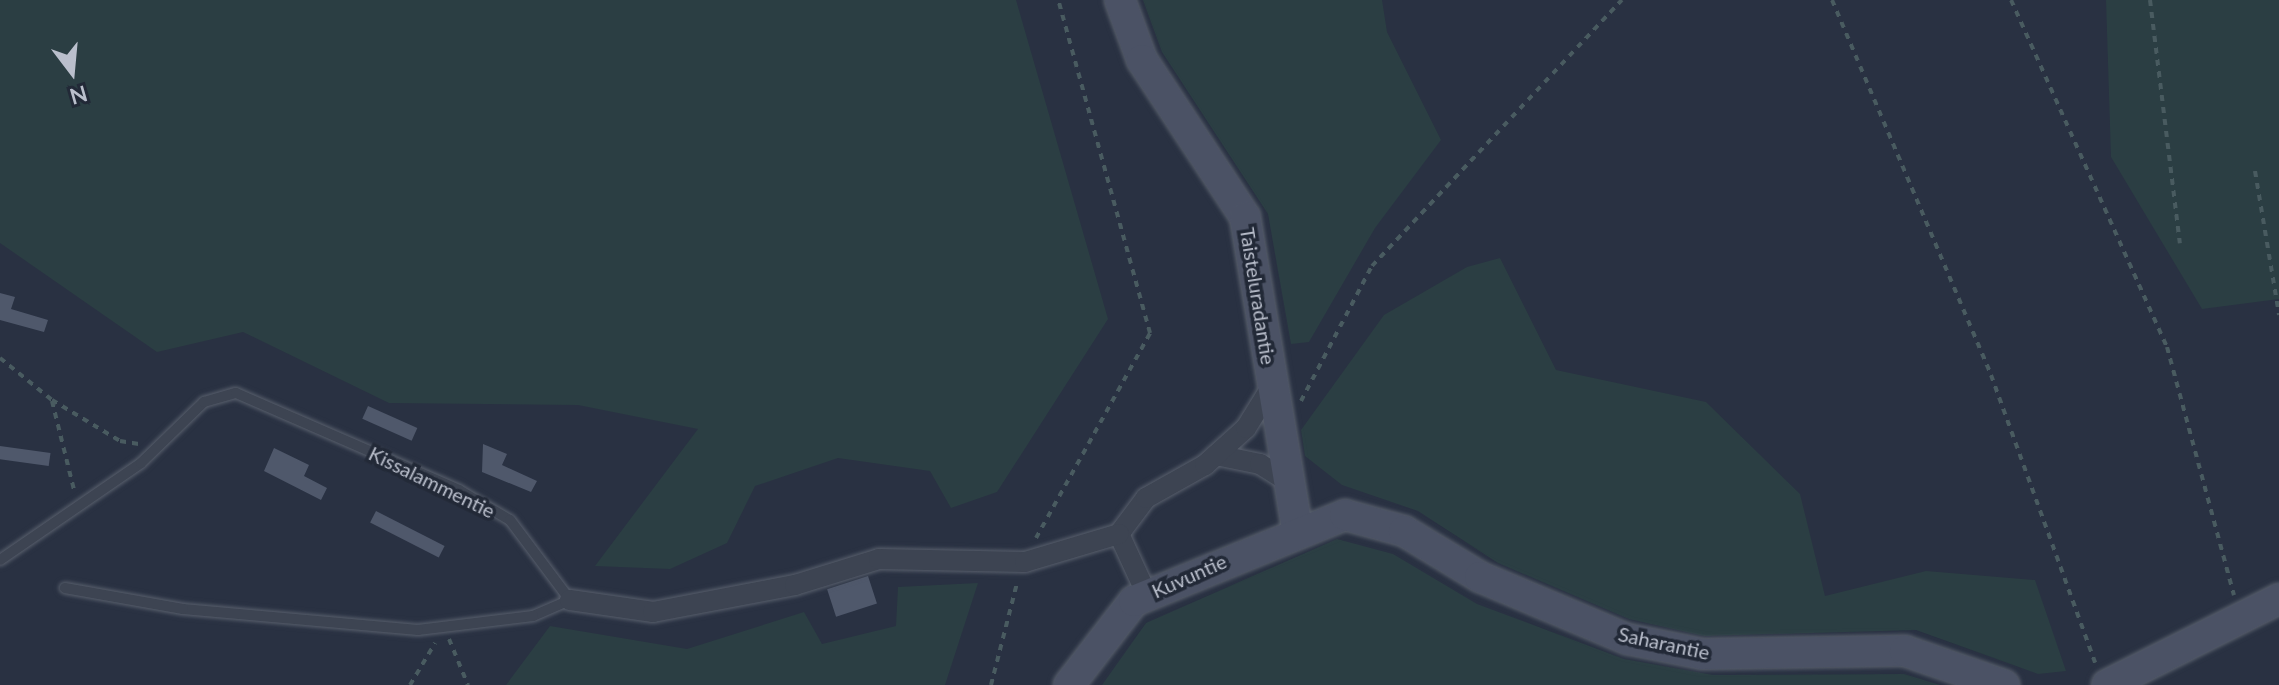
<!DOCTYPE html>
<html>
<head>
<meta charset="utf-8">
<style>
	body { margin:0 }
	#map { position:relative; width:2279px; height:685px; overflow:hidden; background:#293142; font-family:Lato,sans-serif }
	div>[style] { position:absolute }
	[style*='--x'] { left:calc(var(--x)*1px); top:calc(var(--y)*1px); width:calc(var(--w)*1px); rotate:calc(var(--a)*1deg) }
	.green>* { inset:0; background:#2b3e43 }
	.building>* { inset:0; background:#4f586b; transform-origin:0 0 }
	.path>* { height:4px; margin-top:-2px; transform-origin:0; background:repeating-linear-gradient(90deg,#495b60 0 6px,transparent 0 12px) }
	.roads { filter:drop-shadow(0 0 2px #585f6c) drop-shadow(0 0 2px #585f6c) }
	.lane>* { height:10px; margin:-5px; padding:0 5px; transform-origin:5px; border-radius:5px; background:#3d4452 }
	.street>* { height:20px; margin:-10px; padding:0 10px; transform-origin:10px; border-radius:10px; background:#3d4452 }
	.secondary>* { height:30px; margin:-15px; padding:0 15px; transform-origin:15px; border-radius:15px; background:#4b5265 }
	span { translate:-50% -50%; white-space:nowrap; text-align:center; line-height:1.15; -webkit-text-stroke:7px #222937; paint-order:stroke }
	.street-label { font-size:20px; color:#babfcc }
	.north { position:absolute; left:32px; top:32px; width:80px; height:80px; -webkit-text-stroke:6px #222937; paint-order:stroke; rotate:164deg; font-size:22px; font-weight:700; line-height:32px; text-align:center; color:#babfcc }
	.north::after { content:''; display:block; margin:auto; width:28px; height:36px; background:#babfcc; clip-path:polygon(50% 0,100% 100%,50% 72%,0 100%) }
</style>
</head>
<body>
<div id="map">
	<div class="green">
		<div style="clip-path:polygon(0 0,1016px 0,1108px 319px,997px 492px,951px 508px,930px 471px,838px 458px,755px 486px,727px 543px,670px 569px,595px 566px,698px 429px,578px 405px,389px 403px,243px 332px,157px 352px,0 243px)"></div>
		<div style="clip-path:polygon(1143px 0,1382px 0,1387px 32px,1441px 140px,1375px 228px,1309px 342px,1291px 344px,1268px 214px,1162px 52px)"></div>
		<div style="clip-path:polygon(2106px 0,2279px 0,2279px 299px,2202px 309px,2111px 157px)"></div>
		<div style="clip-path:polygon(1500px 258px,1556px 370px,1706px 402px,1800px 494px,1825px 596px,1926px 571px,2035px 580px,2066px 671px,2038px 674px,1916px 630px,1704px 636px,1629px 619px,1498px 563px,1418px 511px,1342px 485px,1305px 456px,1301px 430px,1384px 315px,1467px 267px)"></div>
		<div style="clip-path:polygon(1337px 539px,1393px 554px,1477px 604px,1624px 659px,1713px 675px,1904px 674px,1940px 685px,1102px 685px,1146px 623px)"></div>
		<div style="clip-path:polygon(978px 583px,945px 685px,506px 685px,550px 626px,687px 649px,804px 612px,822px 644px,896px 626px,898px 587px)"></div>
	</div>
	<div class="building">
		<div style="clip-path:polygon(0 293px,15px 297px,11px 309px,48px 320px,44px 332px,0 320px)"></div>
		<div style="left:368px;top:406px;width:54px;height:14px;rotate:24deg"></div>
		<div style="clip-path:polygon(483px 444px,507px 454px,502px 465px,537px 481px,531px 492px,482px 472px)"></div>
		<div style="left:0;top:446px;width:51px;height:13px;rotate:8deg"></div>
		<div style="clip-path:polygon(274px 448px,309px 465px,304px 476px,327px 488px,321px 500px,264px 471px)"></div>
		<div style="left:376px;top:511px;width:77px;height:13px;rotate:27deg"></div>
		<div style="left:868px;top:576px;width:29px;height:43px;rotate:72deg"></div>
	</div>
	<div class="path">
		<div style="--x:1832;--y:0;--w:407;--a:67"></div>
		<div style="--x:1991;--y:375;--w:306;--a:70.1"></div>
		<div style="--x:2011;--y:0;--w:380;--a:65.8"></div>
		<div style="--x:2167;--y:347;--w:257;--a:74.9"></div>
		<div style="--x:2150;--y:0;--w:245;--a:83"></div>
		<div style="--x:2255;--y:171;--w:146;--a:80.5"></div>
		<div style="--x:0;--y:358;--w:67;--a:38.9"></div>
		<div style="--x:52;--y:400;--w:79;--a:31.1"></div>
		<div style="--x:120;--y:441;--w:19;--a:9"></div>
		<div style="--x:52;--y:401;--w:92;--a:76.1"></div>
		<div style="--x:1301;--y:401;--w:153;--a:-62.3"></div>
		<div style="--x:1372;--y:266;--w:365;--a:-46.8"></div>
		<div style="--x:1036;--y:538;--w:235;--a:-60.9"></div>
		<div style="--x:1150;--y:333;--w:345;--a:-105.4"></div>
		<div style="--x:449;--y:639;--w:50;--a:67.6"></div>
		<div style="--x:410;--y:685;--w:49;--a:-59.2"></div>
		<div style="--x:991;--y:685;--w:105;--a:-75.7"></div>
	</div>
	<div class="roads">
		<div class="lane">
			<div style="--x:0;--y:560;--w:171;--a:-34.5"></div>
			<div style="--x:141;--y:463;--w:88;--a:-44.1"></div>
			<div style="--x:204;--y:402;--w:33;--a:-16"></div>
			<div style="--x:236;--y:393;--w:243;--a:23.5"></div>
			<div style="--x:459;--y:490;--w:59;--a:30.5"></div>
			<div style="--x:510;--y:520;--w:100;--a:53.1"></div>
			<div style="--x:570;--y:600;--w:40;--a:156.6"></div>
			<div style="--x:533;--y:616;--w:116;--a:173.1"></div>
			<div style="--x:418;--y:630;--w:236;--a:-174.9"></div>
			<div style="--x:183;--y:609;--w:120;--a:-169.9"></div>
		</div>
		<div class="street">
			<div style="--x:1216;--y:455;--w:45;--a:11.6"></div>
			<div style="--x:1260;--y:464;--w:32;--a:32"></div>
			<div style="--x:1119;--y:534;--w:45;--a:-53.1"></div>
			<div style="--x:1146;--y:498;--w:68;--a:-29.2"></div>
			<div style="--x:1205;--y:465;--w:55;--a:-42.1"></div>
			<div style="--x:1246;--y:428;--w:49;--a:-58.2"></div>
			<div style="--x:1119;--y:534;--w:67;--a:65.3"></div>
			<div style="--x:570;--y:600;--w:84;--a:8.2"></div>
			<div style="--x:653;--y:612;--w:145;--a:-10.8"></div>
			<div style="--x:795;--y:585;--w:88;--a:-17.2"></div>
			<div style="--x:879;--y:559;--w:146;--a:1.2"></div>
			<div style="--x:1025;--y:562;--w:98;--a:-16.6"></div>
		</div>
		<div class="secondary">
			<div style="--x:1120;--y:0;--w:64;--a:69.9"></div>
			<div style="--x:1142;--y:60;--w:188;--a:56.7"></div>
			<div style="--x:1245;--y:217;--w:315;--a:80.5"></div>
			<div style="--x:1069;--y:685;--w:106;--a:-52.3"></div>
			<div style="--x:1134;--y:601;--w:228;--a:-22.2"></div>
			<div style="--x:1345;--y:515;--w:61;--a:15.2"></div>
			<div style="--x:1404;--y:531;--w:89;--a:31.2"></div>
			<div style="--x:1480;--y:577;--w:160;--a:22.9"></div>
			<div style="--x:1627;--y:639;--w:77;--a:11.2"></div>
			<div style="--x:1703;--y:654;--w:202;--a:-0.9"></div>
			<div style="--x:1905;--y:651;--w:105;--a:19"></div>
			<div style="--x:2107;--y:685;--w:192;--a:-26.6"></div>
		</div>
	</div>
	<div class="street-label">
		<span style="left:1258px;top:296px;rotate:81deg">Taisteluradantie</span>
		<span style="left:432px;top:482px;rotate:26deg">Kissalammentie</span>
		<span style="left:1189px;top:576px;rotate:-24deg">Kuvuntie</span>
		<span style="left:1664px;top:643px;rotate:12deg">Saharantie</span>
	</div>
	<div class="north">N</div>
</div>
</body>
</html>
